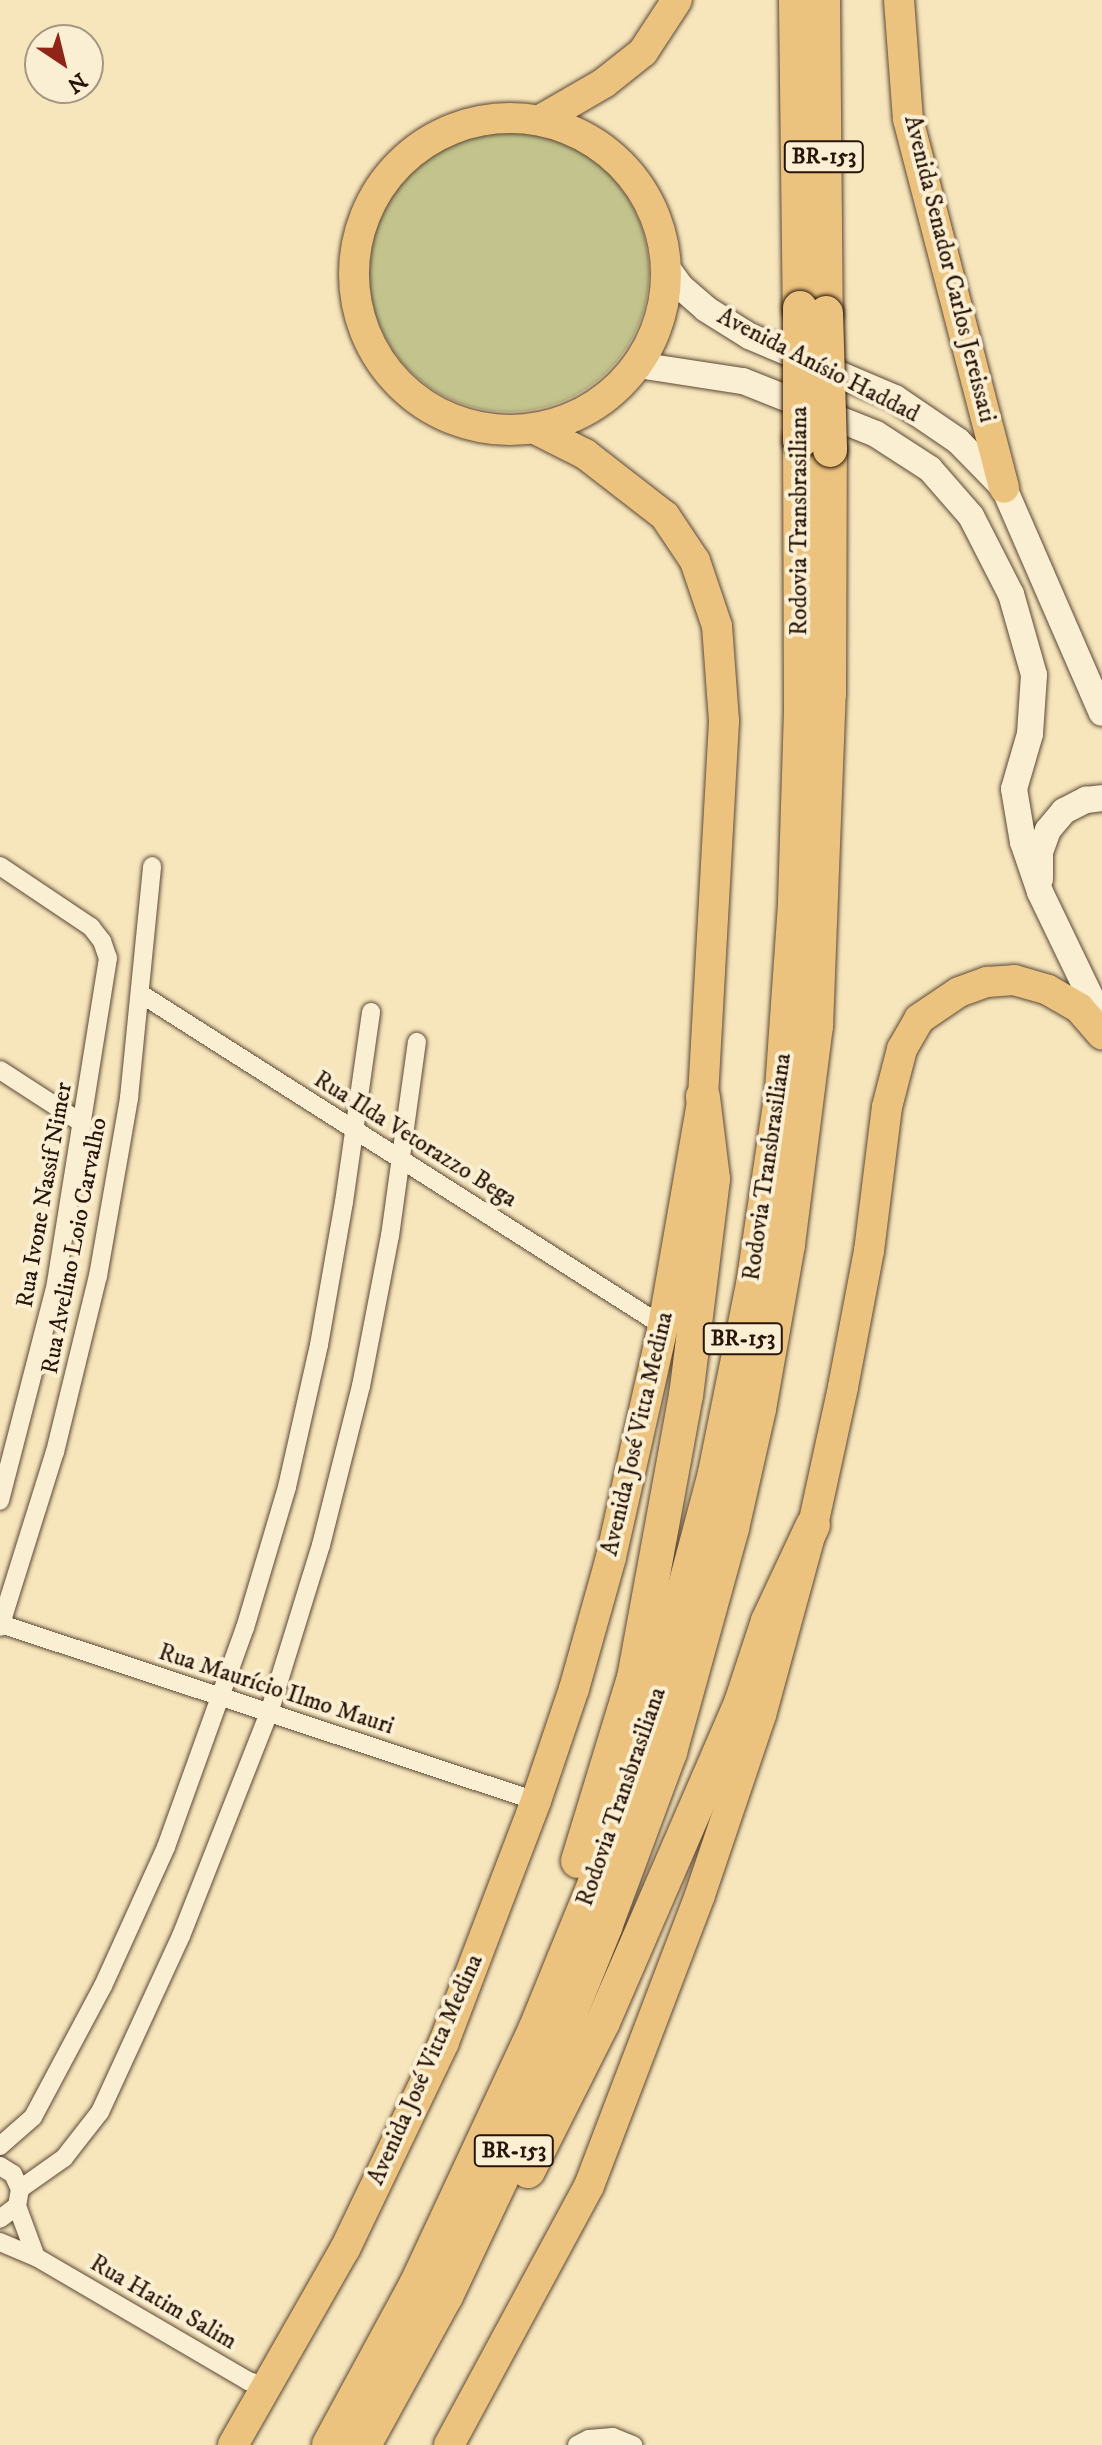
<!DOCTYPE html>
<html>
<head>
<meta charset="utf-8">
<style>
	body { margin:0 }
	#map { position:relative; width:1102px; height:2445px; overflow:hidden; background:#f7e6bc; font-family:"IM FELL DW Pica",serif }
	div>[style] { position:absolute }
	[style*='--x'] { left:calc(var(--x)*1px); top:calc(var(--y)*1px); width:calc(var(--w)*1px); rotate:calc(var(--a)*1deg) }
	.green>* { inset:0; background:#c2c38d }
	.round { border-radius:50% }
	.roads { filter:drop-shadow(0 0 2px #5c4836) drop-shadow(0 0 2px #5c4836) }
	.street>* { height:18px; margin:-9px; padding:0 9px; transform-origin:9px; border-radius:9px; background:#faefd3 }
	.secondary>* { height:26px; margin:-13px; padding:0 13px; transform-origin:13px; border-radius:13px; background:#faefd3 }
	.primary>* { height:30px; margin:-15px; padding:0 15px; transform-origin:15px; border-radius:15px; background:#ecc37e }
	.primary>.ring { margin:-15px; padding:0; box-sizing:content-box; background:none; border:30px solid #ecc37e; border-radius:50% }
	.highway>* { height:34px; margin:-17px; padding:0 17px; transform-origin:17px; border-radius:17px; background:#ecc37e }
	.bridges { filter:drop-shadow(0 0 2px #291409) drop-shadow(0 0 2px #291409) }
	.highway-bridge>* { height:34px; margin:-17px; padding:0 17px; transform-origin:17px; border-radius:17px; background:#ecc37e }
	span { translate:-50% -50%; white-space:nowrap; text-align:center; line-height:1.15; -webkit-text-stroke:8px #faefd3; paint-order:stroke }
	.shield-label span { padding:2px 6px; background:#faefd3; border:2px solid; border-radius:6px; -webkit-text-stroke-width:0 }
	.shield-label { font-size:22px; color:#291409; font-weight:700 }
	.street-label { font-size:24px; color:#291409 }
	.north { position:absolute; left:24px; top:24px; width:80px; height:80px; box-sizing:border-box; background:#faefd3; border:2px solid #a69782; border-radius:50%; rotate:145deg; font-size:22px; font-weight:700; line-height:32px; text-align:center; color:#291409 }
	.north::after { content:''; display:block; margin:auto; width:28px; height:36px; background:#8f2418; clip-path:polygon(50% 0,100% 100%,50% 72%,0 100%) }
</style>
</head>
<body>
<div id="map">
	<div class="green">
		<div class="round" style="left:369px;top:132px;width:280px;height:280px"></div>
	</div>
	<div class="roads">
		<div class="street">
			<div style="--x:0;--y:866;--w:110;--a:33.8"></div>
			<div style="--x:91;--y:927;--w:18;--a:52"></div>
			<div style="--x:102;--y:941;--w:18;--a:71"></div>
			<div style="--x:108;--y:958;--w:330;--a:99.1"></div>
			<div style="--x:56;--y:1284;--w:224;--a:104.5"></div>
			<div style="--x:141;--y:994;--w:619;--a:32.46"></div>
			<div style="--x:0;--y:1070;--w:99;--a:33"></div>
			<div style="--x:1;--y:1624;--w:564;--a:18.31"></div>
			<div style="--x:0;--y:1627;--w:183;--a:-72.6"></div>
			<div style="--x:55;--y:1452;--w:181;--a:-76.3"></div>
			<div style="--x:98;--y:1276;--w:181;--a:-80.1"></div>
			<div style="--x:129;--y:1098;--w:233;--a:-84.3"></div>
			<div style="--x:0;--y:2146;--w:44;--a:-41.3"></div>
			<div style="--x:33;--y:2117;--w:149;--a:-61.9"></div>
			<div style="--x:103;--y:1986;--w:153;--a:-65.6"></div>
			<div style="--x:166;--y:1847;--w:233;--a:-70.2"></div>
			<div style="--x:245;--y:1628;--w:147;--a:-73.4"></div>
			<div style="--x:287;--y:1487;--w:146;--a:-77.3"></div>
			<div style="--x:319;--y:1345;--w:145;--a:-80.1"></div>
			<div style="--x:344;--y:1202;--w:192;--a:-81.9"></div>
			<div style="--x:0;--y:2166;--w:15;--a:32"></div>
			<div style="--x:13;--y:2174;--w:17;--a:65"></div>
			<div style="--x:20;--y:2189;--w:17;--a:100"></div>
			<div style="--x:17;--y:2206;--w:21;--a:143"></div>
			<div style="--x:20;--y:2189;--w:54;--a:-35.2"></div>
			<div style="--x:64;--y:2158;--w:58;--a:-52"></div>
			<div style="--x:100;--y:2112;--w:194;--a:-65.3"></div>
			<div style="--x:181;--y:1936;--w:240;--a:-68.5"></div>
			<div style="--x:269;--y:1713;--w:176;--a:-72.8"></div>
			<div style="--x:321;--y:1545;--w:164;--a:-75.9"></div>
			<div style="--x:361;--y:1386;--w:153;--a:-79.1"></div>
			<div style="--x:390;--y:1236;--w:196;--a:-82.1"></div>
			<div style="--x:17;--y:2206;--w:54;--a:69.6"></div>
			<div style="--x:0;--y:2242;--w:39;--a:23"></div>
			<div style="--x:36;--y:2257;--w:246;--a:30.3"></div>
			<div style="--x:248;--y:2381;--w:22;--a:16"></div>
			<div style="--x:577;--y:2445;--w:13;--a:-27"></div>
			<div style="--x:589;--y:2439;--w:24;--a:-5"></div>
			<div style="--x:613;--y:2437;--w:22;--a:22"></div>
		</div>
		<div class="secondary">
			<div style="--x:667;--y:268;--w:24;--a:54"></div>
			<div style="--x:681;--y:287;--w:33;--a:41"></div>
			<div style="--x:706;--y:309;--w:51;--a:32.1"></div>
			<div style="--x:749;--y:336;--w:159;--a:23"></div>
			<div style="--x:895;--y:398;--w:76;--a:34.3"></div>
			<div style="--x:958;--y:441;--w:66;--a:45.6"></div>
			<div style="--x:1004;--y:488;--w:245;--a:66.5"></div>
			<div style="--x:638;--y:365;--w:106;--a:8.7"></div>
			<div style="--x:743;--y:381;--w:143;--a:21.7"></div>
			<div style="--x:876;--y:434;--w:64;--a:32.9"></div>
			<div style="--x:930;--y:469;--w:62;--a:48.9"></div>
			<div style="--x:971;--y:516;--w:88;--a:62.9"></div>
			<div style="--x:1011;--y:594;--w:84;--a:74.1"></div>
			<div style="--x:1034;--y:675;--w:59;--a:93.9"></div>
			<div style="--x:1030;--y:734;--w:57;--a:106.2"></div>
			<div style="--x:1014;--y:789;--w:54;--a:80.4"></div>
			<div style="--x:1023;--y:842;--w:53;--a:71.2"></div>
			<div style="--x:1040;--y:892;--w:143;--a:64.3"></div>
			<div style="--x:1040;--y:879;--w:27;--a:-90"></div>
			<div style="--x:1040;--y:852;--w:23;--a:-70"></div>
			<div style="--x:1048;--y:830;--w:25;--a:-50"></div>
			<div style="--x:1064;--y:811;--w:25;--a:-27"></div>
			<div style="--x:1086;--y:800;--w:16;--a:-7"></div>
		</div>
		<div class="primary">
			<div style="--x:899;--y:0;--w:119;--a:85.7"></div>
			<div style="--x:908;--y:119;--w:381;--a:75.4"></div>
			<div class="ring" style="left:354px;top:118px;width:282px;height:282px"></div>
			<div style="--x:542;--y:119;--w:72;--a:-30.1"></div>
			<div style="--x:604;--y:83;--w:50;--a:-38.5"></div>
			<div style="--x:643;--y:52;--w:62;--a:-56.8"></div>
			<div style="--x:233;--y:2445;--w:226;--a:-60.3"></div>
			<div style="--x:345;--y:2249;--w:229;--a:-64.4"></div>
			<div style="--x:444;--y:2042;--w:258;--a:-69.1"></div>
			<div style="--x:536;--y:1801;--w:118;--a:-71.3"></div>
			<div style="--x:574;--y:1689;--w:137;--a:-74.3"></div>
			<div style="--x:611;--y:1557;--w:237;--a:-77.3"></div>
			<div style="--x:663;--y:1326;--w:232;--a:-80.1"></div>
			<div style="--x:703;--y:1097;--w:377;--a:-86.8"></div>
			<div style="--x:724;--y:721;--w:95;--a:-94.2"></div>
			<div style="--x:717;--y:626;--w:69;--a:-108.7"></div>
			<div style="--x:695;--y:561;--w:54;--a:-123.7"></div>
			<div style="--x:665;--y:516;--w:101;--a:-142.2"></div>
			<div style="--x:585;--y:454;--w:56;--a:-153.4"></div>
			<div style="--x:449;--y:2445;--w:294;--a:-61.6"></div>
			<div style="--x:589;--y:2186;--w:311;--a:-69.1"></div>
			<div style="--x:700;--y:1895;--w:190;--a:-71.3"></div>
			<div style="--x:761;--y:1715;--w:197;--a:-74.7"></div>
			<div style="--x:813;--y:1525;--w:141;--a:-77.7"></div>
			<div style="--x:843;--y:1387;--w:138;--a:-79.2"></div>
			<div style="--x:869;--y:1251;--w:145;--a:-82.9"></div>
			<div style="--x:887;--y:1107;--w:60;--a:-75.5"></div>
			<div style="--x:902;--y:1049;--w:34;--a:-60"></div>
			<div style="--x:919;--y:1019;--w:48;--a:-34"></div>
			<div style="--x:959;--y:992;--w:30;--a:-20"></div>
			<div style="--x:987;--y:982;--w:27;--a:-4"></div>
			<div style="--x:1014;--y:980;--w:35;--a:16"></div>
			<div style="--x:1048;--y:990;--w:36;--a:30"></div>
			<div style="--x:1079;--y:1008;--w:35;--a:49"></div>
		</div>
		<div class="highway">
			<div style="--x:796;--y:0;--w:308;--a:89.3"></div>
			<div style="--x:823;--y:0;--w:313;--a:89.5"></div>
			<div style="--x:578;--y:1861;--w:191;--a:-73"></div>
			<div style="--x:634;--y:1678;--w:287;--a:-79.6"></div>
			<div style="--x:686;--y:1396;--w:219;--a:-82.9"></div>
			<div style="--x:713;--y:1179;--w:83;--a:-97"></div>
			<div style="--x:528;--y:2171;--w:167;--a:-63.3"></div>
			<div style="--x:603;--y:2022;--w:348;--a:-66.6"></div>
			<div style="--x:741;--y:1703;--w:86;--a:-71.8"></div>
			<div style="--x:768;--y:1621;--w:106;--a:-64.9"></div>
			<div style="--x:329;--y:2445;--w:182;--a:-61.5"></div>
			<div style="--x:416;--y:2285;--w:281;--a:-65"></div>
			<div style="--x:535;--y:2030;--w:159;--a:-67.8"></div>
			<div style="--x:595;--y:1883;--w:178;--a:-71.7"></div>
			<div style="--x:651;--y:1714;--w:249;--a:-75.1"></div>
			<div style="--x:715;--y:1473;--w:192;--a:-78.6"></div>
			<div style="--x:753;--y:1285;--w:197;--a:-81.5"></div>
			<div style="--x:782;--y:1090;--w:188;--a:-86"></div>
			<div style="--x:795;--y:902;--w:196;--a:-88.2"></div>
			<div style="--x:801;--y:706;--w:265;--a:-90.2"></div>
			<div style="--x:364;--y:2445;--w:170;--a:-61.2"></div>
			<div style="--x:446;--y:2296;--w:157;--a:-64.7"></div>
			<div style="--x:513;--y:2154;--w:245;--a:-67.9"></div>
			<div style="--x:605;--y:1927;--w:187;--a:-69.6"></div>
			<div style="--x:670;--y:1752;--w:232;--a:-74.5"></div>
			<div style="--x:732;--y:1528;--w:122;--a:-77.2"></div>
			<div style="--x:759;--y:1409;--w:168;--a:-80"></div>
			<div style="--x:788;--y:1244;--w:220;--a:-82.7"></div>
			<div style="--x:816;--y:1026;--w:332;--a:-87.8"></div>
			<div style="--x:829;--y:694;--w:244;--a:-89.8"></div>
		</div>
	</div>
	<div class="bridges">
		<div class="highway-bridge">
			<div style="--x:800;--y:308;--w:133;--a:90"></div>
			<div style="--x:826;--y:313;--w:137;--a:88.3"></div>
		</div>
	</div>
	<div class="shield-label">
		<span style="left:824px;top:157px">BR-153</span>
		<span style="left:743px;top:1339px">BR-153</span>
		<span style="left:514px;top:2151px">BR-153</span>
	</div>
	<div class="street-label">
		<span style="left:949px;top:269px;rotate:76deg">Avenida Senador Carlos Jereissati</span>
		<span style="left:818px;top:366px;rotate:27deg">Avenida Anísio Haddad</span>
		<span style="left:800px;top:521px;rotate:-90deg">Rodovia Transbrasiliana</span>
		<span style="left:415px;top:1140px;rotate:32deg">Rua Ilda Vetorazzo Bega</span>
		<span style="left:768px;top:1167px;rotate:-82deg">Rodovia Transbrasiliana</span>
		<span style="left:45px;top:1195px;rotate:-80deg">Rua Ivone Nassif Nimer</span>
		<span style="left:75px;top:1246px;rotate:-79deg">Rua Avelino Loio Carvalho</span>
		<span style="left:638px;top:1434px;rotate:-77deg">Avenida José Vitta Medina</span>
		<span style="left:276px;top:1690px;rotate:18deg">Rua Maurício Ilmo Mauri</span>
		<span style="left:622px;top:1797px;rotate:-71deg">Rodovia Transbrasiliana</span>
		<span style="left:426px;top:2070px;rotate:-66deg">Avenida José Vitta Medina</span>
		<span style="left:163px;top:2303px;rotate:30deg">Rua Hatim Salim</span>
	</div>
	<div class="north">N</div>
</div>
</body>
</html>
